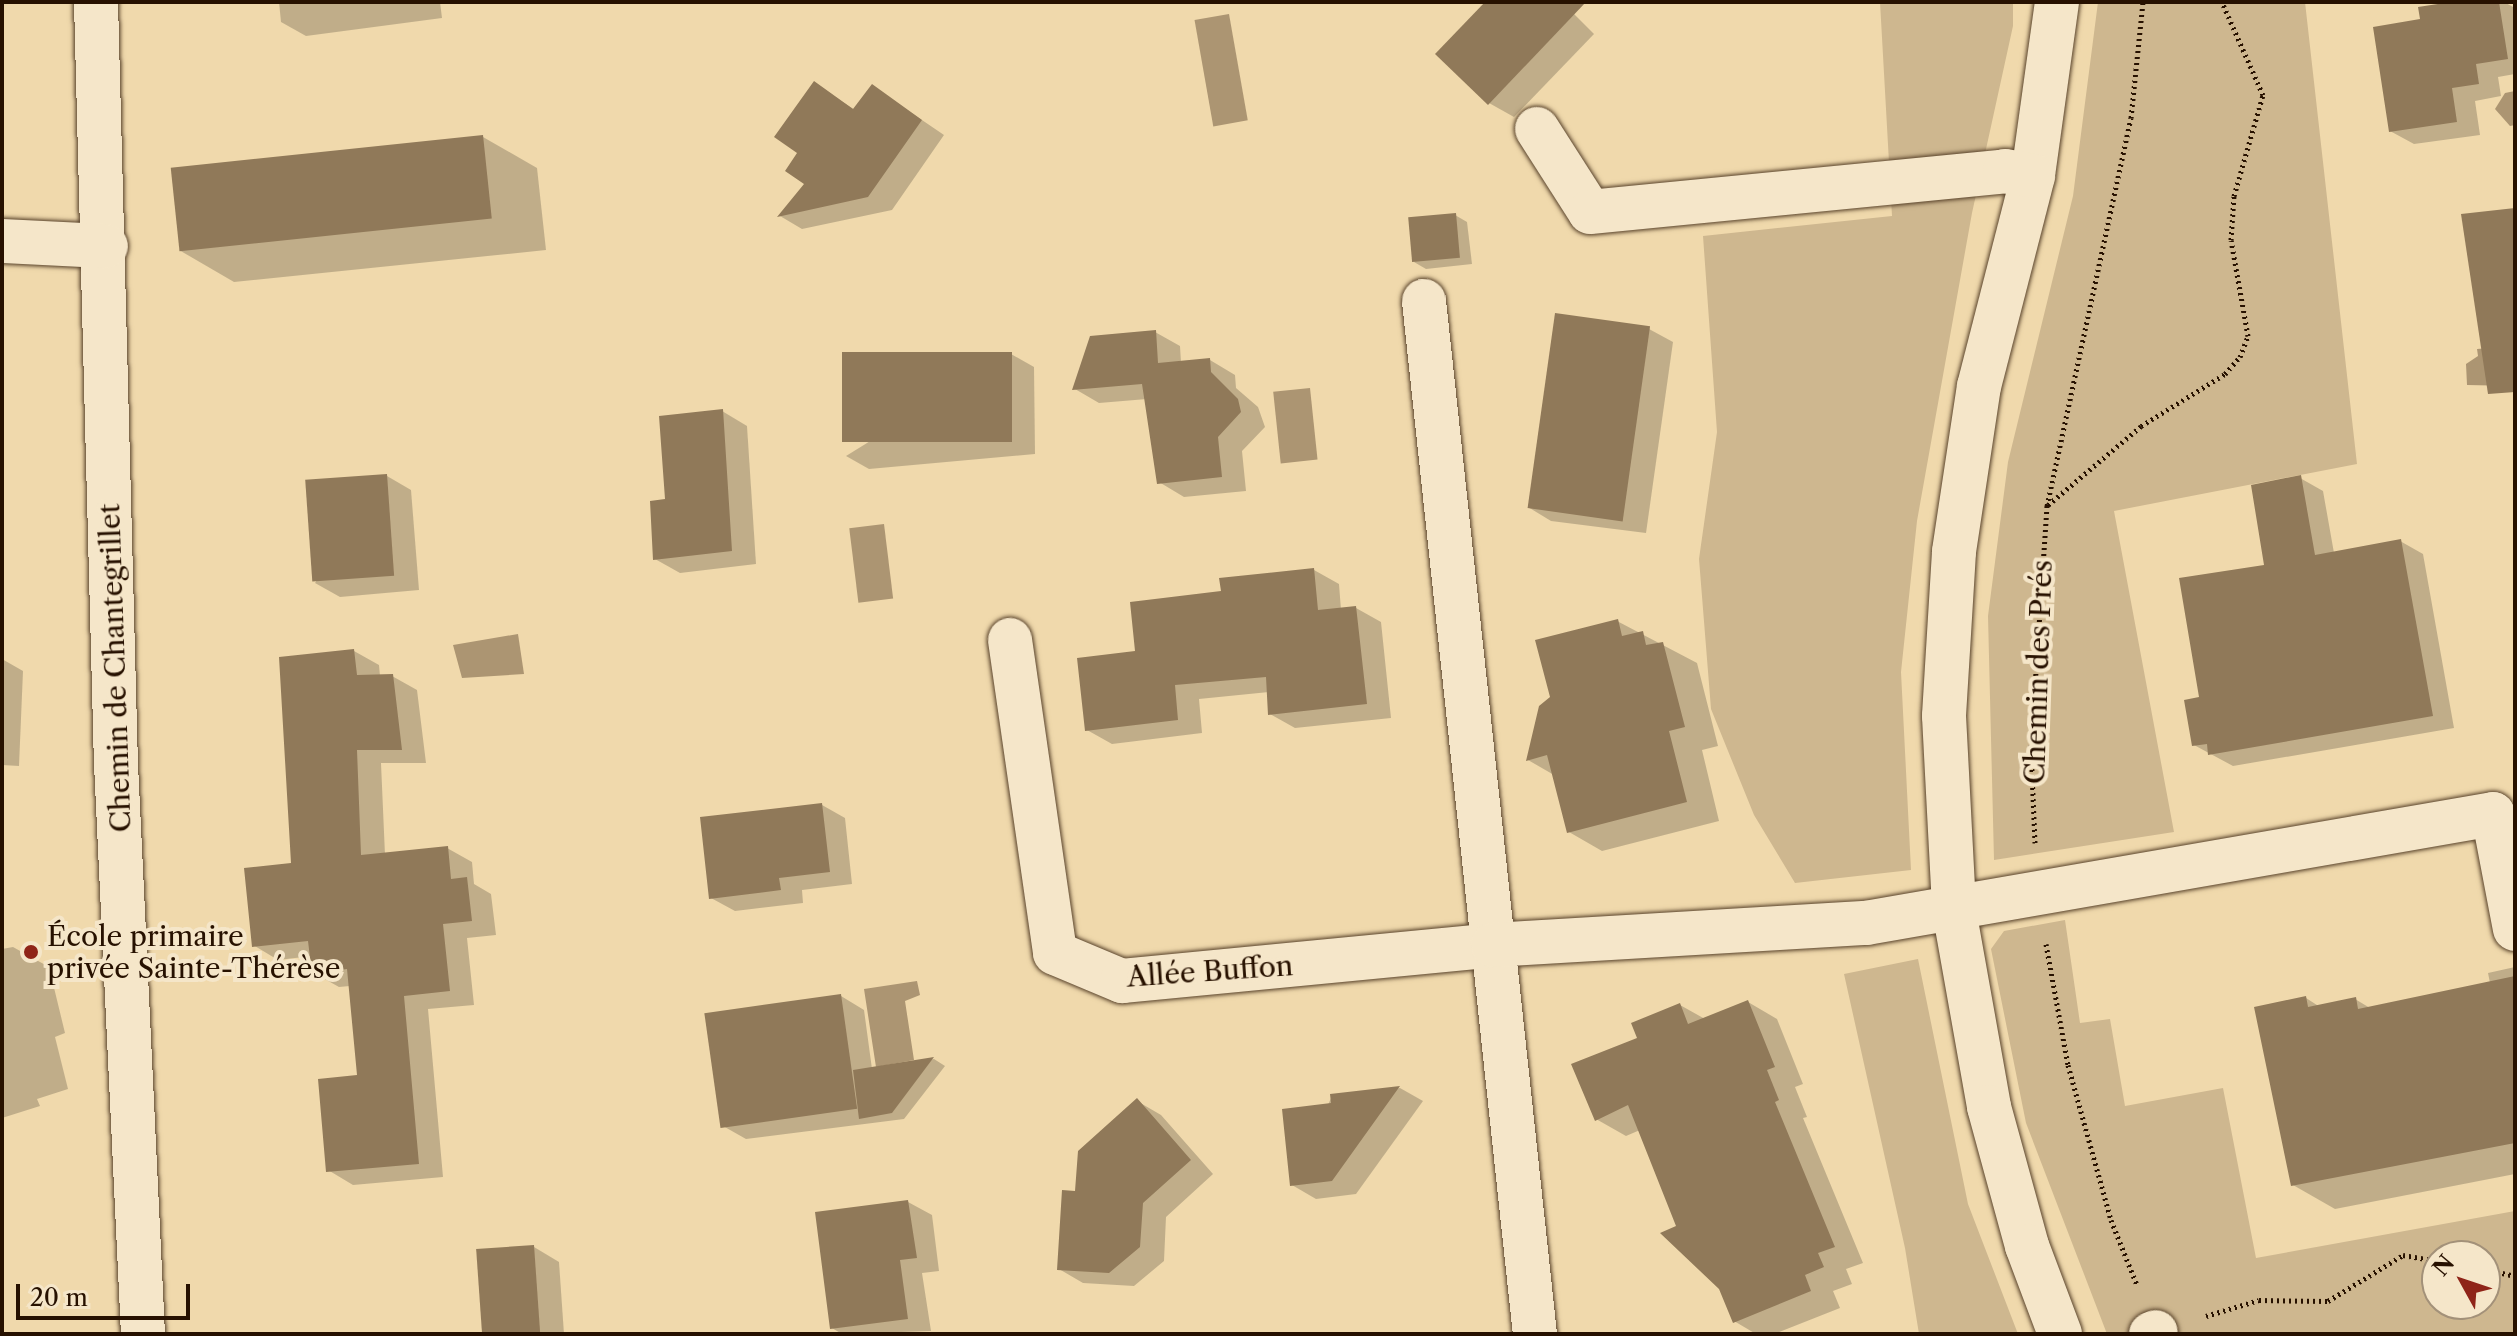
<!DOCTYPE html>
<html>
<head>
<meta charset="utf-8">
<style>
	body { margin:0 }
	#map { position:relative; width:2517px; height:1336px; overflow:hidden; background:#f0d9ac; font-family:"Libre Caslon Text",serif }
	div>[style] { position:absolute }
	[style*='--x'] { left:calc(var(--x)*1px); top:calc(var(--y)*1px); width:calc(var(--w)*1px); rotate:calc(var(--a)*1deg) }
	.green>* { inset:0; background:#ceb78f }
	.water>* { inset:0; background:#ac9572; transform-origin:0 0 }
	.shadow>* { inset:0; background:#0003 }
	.building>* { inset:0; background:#907959; transform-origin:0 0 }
	.path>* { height:5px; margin-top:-2.5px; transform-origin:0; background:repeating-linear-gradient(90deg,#271100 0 2px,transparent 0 6px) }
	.roads { filter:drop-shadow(0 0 2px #59432b) drop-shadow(0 0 2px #59432b) }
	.minor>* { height:44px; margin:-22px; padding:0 22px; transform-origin:22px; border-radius:22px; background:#f5e6c9 }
	.dots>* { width:22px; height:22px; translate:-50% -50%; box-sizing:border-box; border:4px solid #f5e6c9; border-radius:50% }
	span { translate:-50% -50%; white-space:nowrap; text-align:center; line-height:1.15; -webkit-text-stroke:8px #f5e6c9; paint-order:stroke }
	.street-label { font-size:28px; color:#271100 }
	.poi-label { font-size:28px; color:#271100 }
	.left { translate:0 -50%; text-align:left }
	.frame { position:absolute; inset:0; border:4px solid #271100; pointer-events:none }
	.north { position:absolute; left:2421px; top:1240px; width:80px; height:80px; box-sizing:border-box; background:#f5e6c9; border:2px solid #a39179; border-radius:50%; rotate:310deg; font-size:22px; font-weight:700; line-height:32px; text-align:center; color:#271100 }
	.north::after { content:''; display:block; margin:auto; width:28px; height:36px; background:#8f2418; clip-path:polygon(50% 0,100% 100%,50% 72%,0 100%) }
	.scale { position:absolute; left:16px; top:1284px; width:174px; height:36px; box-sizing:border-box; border:4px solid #271100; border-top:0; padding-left:10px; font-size:24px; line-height:28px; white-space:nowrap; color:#271100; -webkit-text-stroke:6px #f5e6c9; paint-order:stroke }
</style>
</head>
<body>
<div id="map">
	<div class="green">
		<div style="clip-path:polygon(1880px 2px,2013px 2px,2013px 26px,1972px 213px,1917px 521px,1901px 672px,1911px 870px,1795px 883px,1754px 815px,1711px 709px,1699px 559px,1717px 432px,1703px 236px,1892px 216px)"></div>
		<div style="clip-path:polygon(2098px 2px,2305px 2px,2357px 464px,2114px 511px,2174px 832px,1994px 860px,1988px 616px,2008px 462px,2073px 196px)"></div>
		<div style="clip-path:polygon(evenodd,2065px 920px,2080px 1023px,2110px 1019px,2125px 1106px,2223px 1088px,2256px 1258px,2515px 1211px,2515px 1334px,2107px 1334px,2026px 1123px,1991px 949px,2004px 931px,2065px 920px,2437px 1256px,2485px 1256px,2485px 1304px,2437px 1304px,2437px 1256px)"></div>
		<div style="clip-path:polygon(1918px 959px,1968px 1204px,2018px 1334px,1919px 1334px,1905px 1248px,1844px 974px)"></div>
	</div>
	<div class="water">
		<div style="left:1229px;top:14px;width:108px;height:35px;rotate:80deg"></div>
		<div style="clip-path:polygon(2515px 91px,2515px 125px,2510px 126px,2495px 109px,2505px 93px)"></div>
		<div style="clip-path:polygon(2515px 346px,2515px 386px,2467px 385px,2466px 364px,2478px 356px,2477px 349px)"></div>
		<div style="left:1310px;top:388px;width:72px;height:37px;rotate:84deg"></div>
		<div style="left:884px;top:524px;width:75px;height:35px;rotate:83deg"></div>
		<div style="clip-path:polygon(518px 634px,524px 674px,462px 678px,453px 645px)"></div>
		<div style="clip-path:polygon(917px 981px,920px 995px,905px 1001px,914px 1060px,876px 1067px,864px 989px)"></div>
	</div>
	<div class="shadow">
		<div style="clip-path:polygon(279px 2px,440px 2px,442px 18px,306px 36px,281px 22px)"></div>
		<div style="clip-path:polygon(1488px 2px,1562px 2px,1594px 34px,1514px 117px,1489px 103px)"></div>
		<div style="clip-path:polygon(2470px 2px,2504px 2px,2515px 8px,2515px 74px,2498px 77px,2501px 96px,2475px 101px,2480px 135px,2414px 144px,2390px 131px)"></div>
		<div style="clip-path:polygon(815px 84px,855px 110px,872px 86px,944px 135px,892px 210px,802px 229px,780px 216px,807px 184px)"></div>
		<div style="clip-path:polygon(483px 137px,537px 168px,546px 250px,234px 282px,179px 250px)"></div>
		<div style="clip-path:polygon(1455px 215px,1467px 222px,1472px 264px,1426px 269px,1414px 262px)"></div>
		<div style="clip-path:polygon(1649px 329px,1673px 342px,1646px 533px,1551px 521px,1528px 507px)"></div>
		<div style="clip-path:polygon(1155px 332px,1180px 346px,1181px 363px,1210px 360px,1235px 375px,1236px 388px,1258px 407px,1265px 427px,1242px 451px,1246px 491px,1184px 497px,1159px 482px,1147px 399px,1099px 403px,1075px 389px)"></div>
		<div style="clip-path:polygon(1011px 354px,1034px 367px,1035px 454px,869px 469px,846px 456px)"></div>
		<div style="clip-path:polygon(722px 411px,747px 426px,756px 564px,680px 573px,655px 559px,667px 501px)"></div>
		<div style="clip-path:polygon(387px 476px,411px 490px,419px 590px,340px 597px,315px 583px)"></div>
		<div style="clip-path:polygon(2300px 478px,2323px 491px,2334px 553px,2400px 541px,2423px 554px,2454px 728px,2233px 766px,2194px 745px,2202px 699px,2266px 566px)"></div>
		<div style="clip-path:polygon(1314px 570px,1339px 584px,1341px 610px,1356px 608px,1381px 622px,1391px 718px,1295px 728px,1270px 714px,1269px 692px,1199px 699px,1202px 733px,1112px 744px,1087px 730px,1137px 652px,1223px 593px)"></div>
		<div style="clip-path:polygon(1617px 621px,1697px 663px,1718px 746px,1702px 750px,1719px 821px,1602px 851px,1569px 832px,1554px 775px,1528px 760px,1552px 697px)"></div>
		<div style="clip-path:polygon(354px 651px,379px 665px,380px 676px,392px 676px,417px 690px,426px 763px,381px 763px,385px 855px,447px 848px,472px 862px,474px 884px,491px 894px,496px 935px,467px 938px,474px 1005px,428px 1009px,443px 1177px,353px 1185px,328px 1170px,359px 1077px,350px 986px,339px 987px,314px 973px,312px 956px,278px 960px,253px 945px,293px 865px)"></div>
		<div style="clip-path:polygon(2px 659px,23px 671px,19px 766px,2px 765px)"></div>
		<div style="clip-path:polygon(822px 805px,845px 818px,852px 884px,802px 890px,803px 903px,735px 911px,711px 898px)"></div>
		<div style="clip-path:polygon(13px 947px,49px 967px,65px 1033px,55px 1037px,68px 1089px,37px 1099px,40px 1106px,2px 1118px,2px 949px)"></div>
		<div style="clip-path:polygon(2515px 967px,2515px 1174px,2335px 1209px,2293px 1185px,2306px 998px,2320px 1007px,2355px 999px,2370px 1008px,2490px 983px,2488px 973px)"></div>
		<div style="clip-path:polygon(841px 996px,864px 1010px,872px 1069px,934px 1059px,945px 1066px,904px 1119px,746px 1139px,723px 1126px)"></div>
		<div style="clip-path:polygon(1748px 1002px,1777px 1019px,1803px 1084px,1795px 1087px,1807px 1117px,1803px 1118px,1863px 1263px,1846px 1269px,1852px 1284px,1833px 1291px,1840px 1308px,1774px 1334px,1756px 1334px,1734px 1321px,1721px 1288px,1678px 1227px,1640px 1130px,1626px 1136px,1596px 1119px,1640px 1039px,1680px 1005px,1705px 1019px)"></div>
		<div style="clip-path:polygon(1400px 1088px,1423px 1101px,1356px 1194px,1316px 1199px,1292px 1185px,1332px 1096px)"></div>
		<div style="clip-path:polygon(1137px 1101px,1161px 1115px,1213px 1174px,1166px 1217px,1164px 1261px,1134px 1286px,1083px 1283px,1059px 1269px,1077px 1194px)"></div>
		<div style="clip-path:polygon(908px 1202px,932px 1215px,939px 1271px,922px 1273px,931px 1331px,842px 1334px,832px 1328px)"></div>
		<div style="clip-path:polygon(534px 1247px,559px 1262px,564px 1334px,485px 1334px)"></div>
	</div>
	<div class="building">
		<div style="clip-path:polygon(1485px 2px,1586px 2px,1488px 105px,1435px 54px)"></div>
		<div style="clip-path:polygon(2451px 2px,2499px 2px,2508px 59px,2476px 64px,2479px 84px,2452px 88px,2457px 122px,2389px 132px,2373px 27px,2420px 19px,2418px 7px)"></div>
		<div style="clip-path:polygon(814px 81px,853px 109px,872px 84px,922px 120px,868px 197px,777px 217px,804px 184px,785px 171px,797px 153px,774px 137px)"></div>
		<div style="left:483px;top:135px;width:84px;height:314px;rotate:84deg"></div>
		<div style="clip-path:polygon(2515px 208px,2515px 392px,2488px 394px,2461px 214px)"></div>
		<div style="left:1456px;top:213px;width:45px;height:48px;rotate:85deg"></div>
		<div style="left:1555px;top:313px;width:96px;height:197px;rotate:8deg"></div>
		<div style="clip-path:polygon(1156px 330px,1158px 363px,1210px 358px,1211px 372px,1238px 399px,1241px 412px,1218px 437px,1222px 477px,1157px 484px,1142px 384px,1072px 390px,1090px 336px)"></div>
		<div style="left:1012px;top:352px;width:90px;height:170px;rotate:90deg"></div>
		<div style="clip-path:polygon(723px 409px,732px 551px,653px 560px,650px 501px,665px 499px,659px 416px)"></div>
		<div style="left:387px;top:474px;width:102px;height:82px;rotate:86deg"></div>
		<div style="clip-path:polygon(2301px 475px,2315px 555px,2401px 539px,2433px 716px,2208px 755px,2207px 744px,2192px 746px,2184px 700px,2199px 697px,2179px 578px,2264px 565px,2251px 485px)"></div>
		<div style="clip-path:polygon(1314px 568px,1318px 610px,1356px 606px,1367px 704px,1268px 715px,1266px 677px,1175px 685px,1178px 720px,1085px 731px,1077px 658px,1135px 651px,1130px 602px,1221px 591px,1219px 578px)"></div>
		<div style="clip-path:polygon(1618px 619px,1622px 636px,1643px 631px,1646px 645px,1663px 642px,1685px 727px,1669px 731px,1687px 802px,1567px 833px,1547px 755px,1526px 761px,1539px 706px,1550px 697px,1535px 640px)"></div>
		<div style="clip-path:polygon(354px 649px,357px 675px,393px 674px,402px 750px,357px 750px,361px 855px,448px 846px,451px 879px,467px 877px,472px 921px,443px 924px,450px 991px,404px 996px,419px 1164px,326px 1172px,318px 1079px,357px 1075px,347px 969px,312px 974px,308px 941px,252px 947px,244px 868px,291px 863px,279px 657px)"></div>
		<div style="clip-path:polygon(822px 803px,830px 872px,779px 878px,781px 890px,709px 899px,700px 817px)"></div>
		<div style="clip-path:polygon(2515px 976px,2515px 1143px,2291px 1186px,2254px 1007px,2306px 996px,2308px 1007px,2356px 997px,2358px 1009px)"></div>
		<div style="left:841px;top:994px;width:116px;height:138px;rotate:82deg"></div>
		<div style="clip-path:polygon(1748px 1000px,1775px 1067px,1767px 1070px,1779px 1100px,1775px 1102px,1835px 1247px,1818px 1253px,1824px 1267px,1805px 1275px,1811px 1291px,1733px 1323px,1719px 1289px,1660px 1233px,1676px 1226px,1628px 1105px,1595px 1121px,1571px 1064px,1637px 1038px,1631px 1023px,1680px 1003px,1688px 1024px)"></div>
		<div style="clip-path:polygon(934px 1057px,892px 1113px,859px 1119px,853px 1070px)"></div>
		<div style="clip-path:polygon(1400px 1086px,1332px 1181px,1290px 1186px,1282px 1109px,1331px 1103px,1330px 1094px)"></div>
		<div style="clip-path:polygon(1137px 1098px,1191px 1160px,1143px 1203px,1140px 1247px,1109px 1273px,1057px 1270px,1062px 1190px,1075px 1191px,1078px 1151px)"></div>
		<div style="clip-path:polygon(908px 1200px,917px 1258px,900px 1260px,908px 1319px,830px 1329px,815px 1212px)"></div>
		<div style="left:534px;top:1245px;width:89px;height:58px;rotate:86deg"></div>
	</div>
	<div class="path">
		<div style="--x:2048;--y:505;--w:122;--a:-40.3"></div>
		<div style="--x:2141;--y:426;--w:99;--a:-31.8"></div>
		<div style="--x:2225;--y:374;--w:23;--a:-49"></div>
		<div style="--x:2240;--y:357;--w:22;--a:-69"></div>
		<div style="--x:2248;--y:336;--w:97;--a:-100"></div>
		<div style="--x:2231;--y:240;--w:44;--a:-86.1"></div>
		<div style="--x:2234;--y:196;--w:105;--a:-74"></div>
		<div style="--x:2263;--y:95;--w:102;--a:-113.8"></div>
		<div style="--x:2035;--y:843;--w:96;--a:-92.4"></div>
		<div style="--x:2031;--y:747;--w:242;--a:-86.2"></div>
		<div style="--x:2047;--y:506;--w:397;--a:-77.8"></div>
		<div style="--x:2131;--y:118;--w:117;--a:-84.1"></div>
		<div style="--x:2046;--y:944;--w:123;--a:79.7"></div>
		<div style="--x:2068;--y:1065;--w:161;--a:74.5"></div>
		<div style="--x:2111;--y:1220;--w:70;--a:68.2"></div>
		<div style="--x:2485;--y:1269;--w:31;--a:13"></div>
		<div style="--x:2206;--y:1316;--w:55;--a:-16.8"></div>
		<div style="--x:2259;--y:1300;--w:69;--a:0.8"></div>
		<div style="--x:2328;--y:1301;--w:88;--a:-31.5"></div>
		<div style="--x:2403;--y:1255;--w:35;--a:10"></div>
	</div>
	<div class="roads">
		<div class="minor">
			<div style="--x:96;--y:2;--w:762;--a:88.5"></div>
			<div style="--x:116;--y:764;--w:571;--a:87.29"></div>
			<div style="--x:2057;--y:2;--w:176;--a:97.9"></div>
			<div style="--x:2033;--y:176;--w:217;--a:104.4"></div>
			<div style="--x:1979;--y:386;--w:168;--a:98.6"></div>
			<div style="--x:1954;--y:552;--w:164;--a:93.5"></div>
			<div style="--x:1944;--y:716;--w:194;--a:87"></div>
			<div style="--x:1954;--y:910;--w:200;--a:79.9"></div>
			<div style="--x:1989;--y:1107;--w:144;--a:74.7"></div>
			<div style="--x:2027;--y:1246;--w:94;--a:69.4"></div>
			<div style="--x:1537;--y:129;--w:98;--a:57.4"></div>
			<div style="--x:1590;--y:212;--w:417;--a:-5.6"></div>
			<div style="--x:2005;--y:171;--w:28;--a:10"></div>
			<div style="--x:2;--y:241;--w:104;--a:2.8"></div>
			<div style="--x:1424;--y:301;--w:1039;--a:83.87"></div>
			<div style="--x:1010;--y:640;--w:316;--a:81.8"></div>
			<div style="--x:1055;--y:953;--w:73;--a:22.7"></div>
			<div style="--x:1122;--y:981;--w:373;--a:-5.5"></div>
			<div style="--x:1493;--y:945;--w:374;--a:-3.4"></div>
			<div style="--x:1866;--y:923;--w:636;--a:-9.86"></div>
			<div style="--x:2493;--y:814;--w:117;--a:79.2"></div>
			<div style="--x:2151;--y:1334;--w:5;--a:-22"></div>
		</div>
	</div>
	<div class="dots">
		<div style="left:31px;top:952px;background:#8f2418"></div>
	</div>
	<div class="street-label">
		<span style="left:115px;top:668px;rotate:-92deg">Chemin de Chantegrillet</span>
		<span style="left:2038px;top:672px;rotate:-88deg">Chemin des Prés</span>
		<span style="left:1210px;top:971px;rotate:-4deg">Allée Buffon</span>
	</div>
	<div class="poi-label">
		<span class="left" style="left:47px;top:952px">École primaire<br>privée Sainte-Thérèse</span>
	</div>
	<div class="frame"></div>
	<div class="north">N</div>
	<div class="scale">20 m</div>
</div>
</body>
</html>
